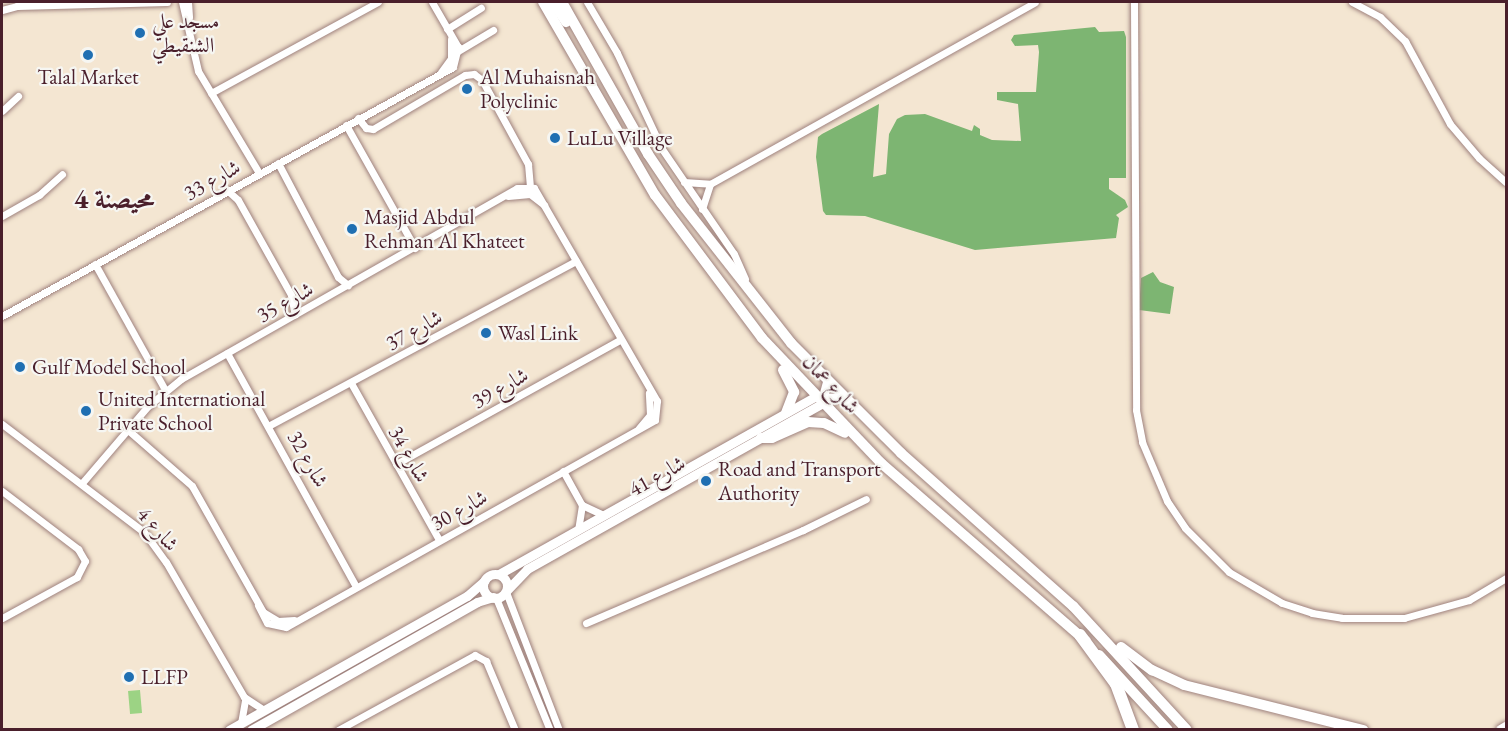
<!DOCTYPE html>
<html>
<head>
<meta charset="utf-8">
<style>
	body { margin:0 }
	#map { position:relative; width:1508px; height:731px; overflow:hidden; background:#f4e6d2; font-family:"EB Garamond",Amiri,serif }
	div>[style] { position:absolute }
	[style*='--x'] { left:calc(var(--x)*1px); top:calc(var(--y)*1px); width:calc(var(--w)*1px); rotate:calc(var(--a)*1deg) }
	.green>* { inset:0; background:#9cd384; transform-origin:0 0 }
	.forest>* { inset:0; background:#7db572 }
	.roads { filter:drop-shadow(0 0 2px #9f827e) drop-shadow(0 0 2px #9f827e) }
	.street>* { height:7px; margin:-3.5px; padding:0 3.5px; transform-origin:3.5px; border-radius:3.5px; background:#fff }
	.secondary>* { height:9px; margin:-4.5px; padding:0 4.5px; transform-origin:4.5px; border-radius:4.5px; background:#fff }
	.secondary>.ring { margin:-4.5px; padding:0; box-sizing:content-box; background:none; border:9px solid #fff; border-radius:50% }
	.primary>* { height:10px; margin:-5px; padding:0 5px; transform-origin:5px; border-radius:5px; background:#fff }
	.highway>* { height:12px; margin:-6px; padding:0 6px; transform-origin:6px; border-radius:6px; background:#fff }
	.dots>* { width:16px; height:16px; translate:-50% -50%; box-sizing:border-box; border:3px solid #f6f6f2; border-radius:50% }
	span { translate:-50% -50%; white-space:nowrap; text-align:center; line-height:1.15; -webkit-text-stroke:4.5px #f6f6f2; paint-order:stroke }
	.poi-label { font-size:21px; color:#4a1f2b }
	.left { translate:0 -50%; text-align:left }
	.street-label { font-size:21px; color:#4a1f2b }
	.district-label { font-size:27px; color:#4a1f2b; font-weight:700 }
	.frame { position:absolute; inset:0; border:3px solid #4a1f2b; pointer-events:none }
</style>
</head>
<body>
<div id="map">
	<div class="green">
		<div style="left:140px;top:690px;width:23px;height:12px;rotate:85deg"></div>
	</div>
	<div class="forest">
		<div style="clip-path:polygon(1095px 27px,1099px 32px,1124px 31px,1126px 37px,1126px 178px,1109px 178px,1109px 189px,1125px 200px,1128px 207px,1116px 215px,1119px 218px,1116px 238px,975px 250px,865px 216px,826px 215px,823px 211px,816px 157px,818px 137px,822px 134px,879px 104px,873px 177px,886px 174px,889px 134px,897px 119px,905px 115px,925px 114px,972px 131px,974px 125px,980px 129px,980px 135px,992px 140px,1021px 141px,1018px 104px,997px 100px,997px 92px,1036px 92px,1039px 52px,1038px 45px,1015px 46px,1011px 40px,1014px 35px)"></div>
		<div style="clip-path:polygon(1153px 272px,1160px 282px,1174px 287px,1170px 314px,1139px 310px,1141px 278px)"></div>
	</div>
	<div class="roads">
		<div class="street">
			<div style="--x:182;--y:2;--w:71;--a:76.9"></div>
			<div style="--x:198;--y:71;--w:119;--a:59.1"></div>
			<div style="--x:188;--y:2;--w:15;--a:86"></div>
			<div style="--x:587;--y:2;--w:59;--a:59.5"></div>
			<div style="--x:617;--y:53;--w:106;--a:64.9"></div>
			<div style="--x:662;--y:149;--w:127;--a:55.6"></div>
			<div style="--x:734;--y:254;--w:27;--a:66"></div>
			<div style="--x:1134;--y:2;--w:408;--a:89.7"></div>
			<div style="--x:1136;--y:410;--w:33;--a:79"></div>
			<div style="--x:1142;--y:442;--w:64;--a:67"></div>
			<div style="--x:1167;--y:501;--w:32;--a:56"></div>
			<div style="--x:1185;--y:528;--w:62;--a:45"></div>
			<div style="--x:1229;--y:572;--w:61;--a:30.3"></div>
			<div style="--x:1282;--y:603;--w:32;--a:18"></div>
			<div style="--x:1312;--y:613;--w:30;--a:9"></div>
			<div style="--x:1342;--y:618;--w:62;--a:0"></div>
			<div style="--x:1404;--y:618;--w:67;--a:-15.5"></div>
			<div style="--x:1469;--y:600;--w:43;--a:-30.7"></div>
			<div style="--x:1352;--y:2;--w:32;--a:28"></div>
			<div style="--x:1380;--y:17;--w:35;--a:44"></div>
			<div style="--x:1405;--y:41;--w:94;--a:61.5"></div>
			<div style="--x:1450;--y:124;--w:45;--a:49.5"></div>
			<div style="--x:1479;--y:158;--w:36;--a:42"></div>
			<div style="--x:2;--y:10;--w:16;--a:-15"></div>
			<div style="--x:17;--y:6;--w:150;--a:-1.5"></div>
			<div style="--x:447;--y:29;--w:40;--a:-32"></div>
			<div style="--x:458;--y:51;--w:41;--a:-31"></div>
			<div style="--x:441;--y:72;--w:17;--a:-54"></div>
			<div style="--x:451;--y:58;--w:19;--a:-90"></div>
			<div style="--x:211;--y:93;--w:190;--a:-28.6"></div>
			<div style="--x:2;--y:111;--w:22;--a:-43"></div>
			<div style="--x:358;--y:118;--w:13;--a:51"></div>
			<div style="--x:366;--y:128;--w:7;--a:8"></div>
			<div style="--x:373;--y:129;--w:107;--a:-30.4"></div>
			<div style="--x:465;--y:75;--w:9;--a:-6"></div>
			<div style="--x:474;--y:74;--w:10;--a:37"></div>
			<div style="--x:482;--y:80;--w:96;--a:61.3"></div>
			<div style="--x:528;--y:164;--w:23;--a:85"></div>
			<div style="--x:346;--y:125;--w:141;--a:60.7"></div>
			<div style="--x:278;--y:163;--w:129;--a:62.2"></div>
			<div style="--x:338;--y:277;--w:13;--a:39"></div>
			<div style="--x:684;--y:182;--w:26;--a:4"></div>
			<div style="--x:710;--y:184;--w:372;--a:-29.2"></div>
			<div style="--x:228;--y:191;--w:13;--a:42"></div>
			<div style="--x:238;--y:200;--w:109;--a:60.8"></div>
			<div style="--x:291;--y:295;--w:20;--a:79"></div>
			<div style="--x:508;--y:196;--w:22;--a:-5"></div>
			<div style="--x:530;--y:194;--w:18;--a:38"></div>
			<div style="--x:702;--y:209;--w:26;--a:-72"></div>
			<div style="--x:2;--y:216;--w:43;--a:-29.6"></div>
			<div style="--x:39;--y:195;--w:31;--a:-42"></div>
			<div style="--x:95;--y:264;--w:144;--a:60.9"></div>
			<div style="--x:2;--y:316;--w:515;--a:-28.9"></div>
			<div style="--x:453;--y:67;--w:21;--a:-76"></div>
			<div style="--x:458;--y:47;--w:52;--a:-120"></div>
			<div style="--x:227;--y:353;--w:267;--a:61.1"></div>
			<div style="--x:351;--y:383;--w:180;--a:60.7"></div>
			<div style="--x:2;--y:424;--w:178;--a:37.3"></div>
			<div style="--x:144;--y:532;--w:37;--a:54"></div>
			<div style="--x:166;--y:562;--w:156;--a:60"></div>
			<div style="--x:244;--y:697;--w:24;--a:33"></div>
			<div style="--x:270;--y:425;--w:347;--a:-28.2"></div>
			<div style="--x:639;--y:428;--w:17;--a:-50"></div>
			<div style="--x:650;--y:415;--w:22;--a:-93"></div>
			<div style="--x:128;--y:430;--w:85;--a:41.2"></div>
			<div style="--x:192;--y:486;--w:145;--a:60.6"></div>
			<div style="--x:263;--y:612;--w:17;--a:31"></div>
			<div style="--x:278;--y:621;--w:16;--a:-4"></div>
			<div style="--x:396;--y:464;--w:256;--a:-29"></div>
			<div style="--x:563;--y:471;--w:39;--a:61"></div>
			<div style="--x:582;--y:505;--w:24;--a:99"></div>
			<div style="--x:82;--y:483;--w:101;--a:-49.4"></div>
			<div style="--x:148;--y:406;--w:43;--a:-39.3"></div>
			<div style="--x:181;--y:379;--w:386;--a:-29.6"></div>
			<div style="--x:517;--y:188;--w:17;--a:0"></div>
			<div style="--x:534;--y:188;--w:246;--a:60"></div>
			<div style="--x:657;--y:401;--w:19;--a:96"></div>
			<div style="--x:655;--y:420;--w:423;--a:150.7"></div>
			<div style="--x:286;--y:627;--w:19;--a:-168"></div>
			<div style="--x:267;--y:623;--w:20;--a:-117"></div>
			<div style="--x:2;--y:491;--w:96;--a:37.3"></div>
			<div style="--x:78;--y:549;--w:14;--a:60"></div>
			<div style="--x:85;--y:561;--w:18;--a:117"></div>
			<div style="--x:77;--y:577;--w:85;--a:151.3"></div>
			<div style="--x:582;--y:505;--w:23;--a:25"></div>
			<div style="--x:506;--y:592;--w:148;--a:69"></div>
			<div style="--x:496;--y:598;--w:143;--a:67.8"></div>
			<div style="--x:586;--y:623;--w:236;--a:-23.2"></div>
			<div style="--x:803;--y:530;--w:70;--a:-26.2"></div>
			<div style="--x:241;--y:723;--w:23;--a:-80"></div>
			<div style="--x:338;--y:730;--w:156;--a:-28.7"></div>
			<div style="--x:475;--y:655;--w:13;--a:29"></div>
			<div style="--x:486;--y:661;--w:75;--a:67.2"></div>
		</div>
		<div class="secondary">
			<div class="ring" style="left:483px;top:574px;width:15px;height:15px"></div>
			<div style="--x:499;--y:574;--w:362;--a:-29.3"></div>
			<div style="--x:815;--y:397;--w:28;--a:2"></div>
			<div style="--x:507;--y:590;--w:29;--a:-46"></div>
			<div style="--x:527;--y:569;--w:337;--a:-29.3"></div>
			<div style="--x:821;--y:404;--w:24;--a:-75"></div>
			<div style="--x:229;--y:730;--w:273;--a:-29.4"></div>
			<div style="--x:467;--y:596;--w:23;--a:-41"></div>
			<div style="--x:251;--y:730;--w:260;--a:-29.5"></div>
			<div style="--x:477;--y:602;--w:17;--a:-17"></div>
		</div>
		<div class="primary">
			<div style="--x:543;--y:2;--w:223;--a:59.9"></div>
			<div style="--x:655;--y:195;--w:179;--a:53.2"></div>
			<div style="--x:762;--y:338;--w:173;--a:46.4"></div>
			<div style="--x:881;--y:463;--w:271;--a:41"></div>
			<div style="--x:553;--y:2;--w:24;--a:57"></div>
			<div style="--x:562;--y:2;--w:175;--a:60.5"></div>
			<div style="--x:648;--y:154;--w:59;--a:56"></div>
			<div style="--x:681;--y:203;--w:178;--a:51.8"></div>
			<div style="--x:791;--y:343;--w:156;--a:45"></div>
			<div style="--x:901;--y:453;--w:230;--a:41.7"></div>
			<div style="--x:1073;--y:606;--w:168;--a:47.4"></div>
			<div style="--x:783;--y:370;--w:25;--a:63"></div>
			<div style="--x:794;--y:392;--w:22;--a:111"></div>
			<div style="--x:761;--y:438;--w:11;--a:0"></div>
			<div style="--x:772;--y:438;--w:39;--a:-24"></div>
			<div style="--x:808;--y:422;--w:16;--a:4"></div>
			<div style="--x:824;--y:423;--w:23;--a:25"></div>
			<div style="--x:1121;--y:647;--w:39;--a:37"></div>
			<div style="--x:1152;--y:670;--w:35;--a:25"></div>
			<div style="--x:1184;--y:685;--w:185;--a:14.1"></div>
			<div style="--x:1099;--y:655;--w:102;--a:47.4"></div>
			<div style="--x:1501;--y:730;--w:6;--a:-31"></div>
		</div>
		<div class="highway">
			<div style="--x:1080;--y:635;--w:61;--a:53.7"></div>
			<div style="--x:1116;--y:684;--w:49;--a:69.7"></div>
		</div>
	</div>
	<div class="dots">
		<div style="left:140px;top:33px;background:#1f6fb2"></div>
		<div style="left:88px;top:55px;background:#1f6fb2"></div>
		<div style="left:467px;top:89px;background:#1f6fb2"></div>
		<div style="left:555px;top:138px;background:#1f6fb2"></div>
		<div style="left:352px;top:229px;background:#1f6fb2"></div>
		<div style="left:486px;top:333px;background:#1f6fb2"></div>
		<div style="left:20px;top:367px;background:#1f6fb2"></div>
		<div style="left:86px;top:411px;background:#1f6fb2"></div>
		<div style="left:706px;top:481px;background:#1f6fb2"></div>
		<div style="left:129px;top:677px;background:#1f6fb2"></div>
	</div>
	<div class="poi-label">
		<span class="left" style="left:152px;top:33px">مسجد علي<br>الشنقيطي</span>
		<span style="left:88px;top:77px">Talal Market</span>
		<span class="left" style="left:480px;top:89px">Al Muhaisnah<br>Polyclinic</span>
		<span class="left" style="left:567px;top:138px">LuLu Village</span>
		<span class="left" style="left:364px;top:229px">Masjid Abdul<br>Rehman Al Khateet</span>
		<span class="left" style="left:498px;top:333px">Wasl Link</span>
		<span class="left" style="left:32px;top:367px">Gulf Model School</span>
		<span class="left" style="left:98px;top:411px">United International<br>Private School</span>
		<span class="left" style="left:718px;top:481px">Road and Transport<br>Authority</span>
		<span class="left" style="left:141px;top:677px">LLFP</span>
	</div>
	<div class="street-label">
		<span style="left:212px;top:180px;rotate:-29deg">شارع 33</span>
		<span style="left:285px;top:302px;rotate:-29deg">شارع 35</span>
		<span style="left:414px;top:330px;rotate:-29deg">شارع 37</span>
		<span style="left:831px;top:384px;rotate:47deg">شارع عمان</span>
		<span style="left:500px;top:388px;rotate:-29deg">شارع 39</span>
		<span style="left:409px;top:454px;rotate:61deg">شارع 34</span>
		<span style="left:308px;top:459px;rotate:61deg">شارع 32</span>
		<span style="left:657px;top:476px;rotate:-29deg">شارع 41</span>
		<span style="left:459px;top:510px;rotate:-29deg">شارع 30</span>
		<span style="left:158px;top:529px;rotate:49deg">شارع 4</span>
	</div>
	<div class="district-label">
		<span style="left:114px;top:199px">محيصنة 4</span>
	</div>
	<div class="frame"></div>
</div>
</body>
</html>
